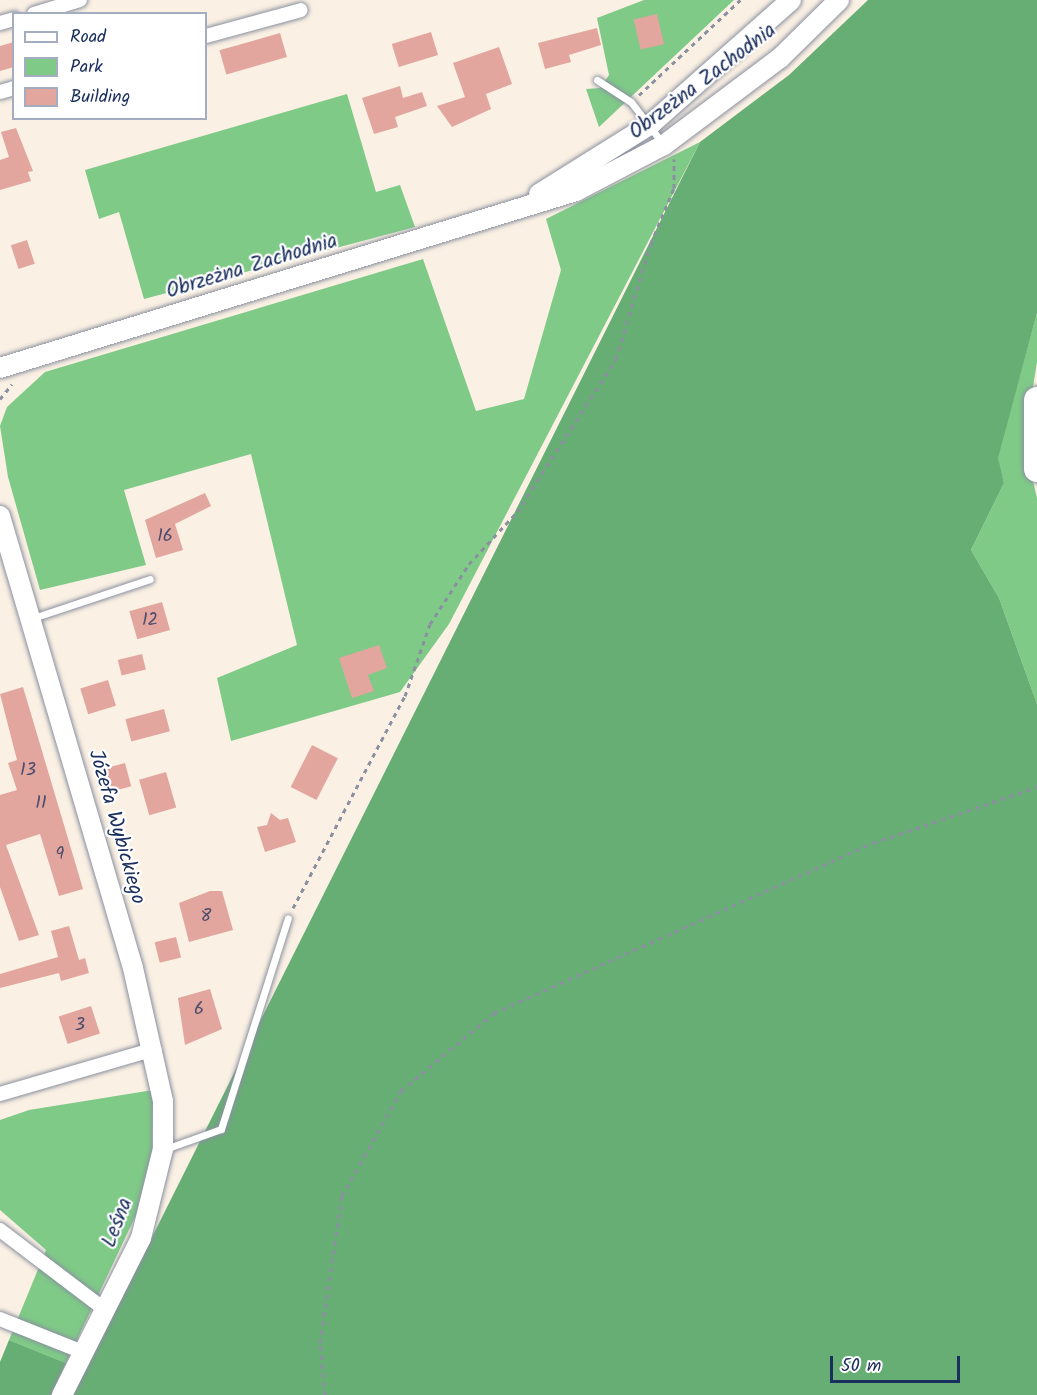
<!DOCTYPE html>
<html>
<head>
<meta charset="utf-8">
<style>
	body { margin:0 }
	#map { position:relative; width:1037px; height:1395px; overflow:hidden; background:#faf0e3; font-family:Kalam,sans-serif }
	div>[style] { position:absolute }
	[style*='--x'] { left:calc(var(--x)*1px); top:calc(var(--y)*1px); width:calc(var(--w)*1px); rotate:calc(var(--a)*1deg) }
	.green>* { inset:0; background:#7fca87 }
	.forest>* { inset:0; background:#67ae74 }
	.building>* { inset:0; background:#e2a69e; transform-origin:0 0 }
	.path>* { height:3px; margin-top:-1.5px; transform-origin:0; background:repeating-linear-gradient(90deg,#8a90a0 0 4.5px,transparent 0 9px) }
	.roads { filter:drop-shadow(0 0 2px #8a90a0) drop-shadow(0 0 2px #8a90a0) }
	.lane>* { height:7px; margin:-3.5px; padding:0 3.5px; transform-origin:3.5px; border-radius:3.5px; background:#fff }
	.street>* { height:14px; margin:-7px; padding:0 7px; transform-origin:7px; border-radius:7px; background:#fff }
	.secondary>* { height:20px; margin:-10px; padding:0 10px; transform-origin:10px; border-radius:10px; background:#fff }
	.highway>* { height:26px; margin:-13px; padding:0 13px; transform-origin:13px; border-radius:13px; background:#fff }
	span { translate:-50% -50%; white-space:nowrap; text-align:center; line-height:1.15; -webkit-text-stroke:4.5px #fff; paint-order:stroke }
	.number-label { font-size:18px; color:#4d4d6e }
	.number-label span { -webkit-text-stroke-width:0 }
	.street-label { font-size:21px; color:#1b2f5e }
	.legend { position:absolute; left:12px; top:12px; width:195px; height:108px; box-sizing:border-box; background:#fff; border:2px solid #a4acbf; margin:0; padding:8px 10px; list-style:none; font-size:18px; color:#1b2f5e }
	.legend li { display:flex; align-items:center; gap:12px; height:30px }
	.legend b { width:30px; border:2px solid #a4acbf }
	.scale { position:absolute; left:830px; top:1356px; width:130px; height:27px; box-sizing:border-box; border:3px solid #1b2f5e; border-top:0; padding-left:8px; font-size:18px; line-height:21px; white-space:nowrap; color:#1b2f5e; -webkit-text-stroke:4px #fff; paint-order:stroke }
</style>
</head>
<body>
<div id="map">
	<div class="green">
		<div style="clip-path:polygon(644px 0,734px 0,599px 127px,586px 89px,600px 88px,609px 75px,597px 18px)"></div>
		<div style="clip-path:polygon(347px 94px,376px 192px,400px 185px,415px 227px,144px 299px,119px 212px,99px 219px,85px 170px)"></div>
		<div style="clip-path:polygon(700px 142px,449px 624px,400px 692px,231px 741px,217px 678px,297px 645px,251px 454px,124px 490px,146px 565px,40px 590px,8px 477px,0 426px,7px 407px,45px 372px,423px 259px,476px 411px,524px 399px,561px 270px,546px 219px)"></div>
		<div style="clip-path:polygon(1037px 313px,1037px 362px,1024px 443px,1037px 498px,1037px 704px,999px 598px,971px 550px,1004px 483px,997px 458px)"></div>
		<div style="clip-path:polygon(153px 1090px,152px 1150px,136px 1215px,66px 1363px,9px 1340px,46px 1250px,0 1210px,0 1120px,29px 1110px)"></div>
	</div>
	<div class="forest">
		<div style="clip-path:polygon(868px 0,1037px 0,1037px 313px,998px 458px,1004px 483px,971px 550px,999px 598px,1037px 704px,1037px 1395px,73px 1395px,700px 142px,789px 75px)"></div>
		<div style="clip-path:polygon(9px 1340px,66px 1363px,51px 1395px,0 1395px,0 1362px)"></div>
	</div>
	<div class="building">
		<div style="left:657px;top:14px;width:31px;height:24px;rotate:77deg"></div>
		<div style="clip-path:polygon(597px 28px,601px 45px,569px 55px,571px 62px,545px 69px,538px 43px)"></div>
		<div style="left:431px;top:32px;width:24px;height:41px;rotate:73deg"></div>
		<div style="left:280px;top:33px;width:25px;height:63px;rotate:74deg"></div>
		<div style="clip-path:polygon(14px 42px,14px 67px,0 71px,0 46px)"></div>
		<div style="clip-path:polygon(499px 47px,512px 84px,486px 94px,491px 109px,452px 127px,437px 106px,465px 97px,453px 63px)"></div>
		<div style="clip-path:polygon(400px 86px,403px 98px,422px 92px,427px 106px,395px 117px,398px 127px,374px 134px,362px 98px)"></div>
		<div style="clip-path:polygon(16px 128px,33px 171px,28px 172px,31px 181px,0 190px,0 160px,9px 157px,1px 132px)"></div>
		<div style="left:27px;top:240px;width:25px;height:17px;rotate:72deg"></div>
		<div style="clip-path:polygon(205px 493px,211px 506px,175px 524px,183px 550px,156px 558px,145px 520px)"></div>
		<div style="left:162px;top:602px;width:29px;height:34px;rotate:74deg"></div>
		<div style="clip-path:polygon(379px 645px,387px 668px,368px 675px,374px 691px,352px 698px,339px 658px)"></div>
		<div style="left:142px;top:654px;width:16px;height:25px;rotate:76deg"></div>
		<div style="left:108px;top:680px;width:27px;height:29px;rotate:73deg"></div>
		<div style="clip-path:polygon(23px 687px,83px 889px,59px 896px,40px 834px,6px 845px,39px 935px,19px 941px,0 887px,0 795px,17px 790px,8px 763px,17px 760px,0 694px)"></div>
		<div style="left:164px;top:709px;width:23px;height:40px;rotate:75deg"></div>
		<div style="left:312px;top:745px;width:29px;height:47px;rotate:27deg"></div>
		<div style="left:125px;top:763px;width:24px;height:27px;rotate:75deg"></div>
		<div style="left:166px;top:772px;width:37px;height:28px;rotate:74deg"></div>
		<div style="clip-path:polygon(271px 813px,280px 820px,288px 818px,296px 842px,265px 852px,257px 827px,267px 825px)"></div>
		<div style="clip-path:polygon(210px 891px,222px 891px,233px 930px,189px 942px,179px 903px)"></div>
		<div style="clip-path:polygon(69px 926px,79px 960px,85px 958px,89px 973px,61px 981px,59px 973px,0 988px,0 974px,58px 957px,51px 931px)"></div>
		<div style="left:176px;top:937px;width:21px;height:22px;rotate:76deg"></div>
		<div style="clip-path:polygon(210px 989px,222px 1029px,185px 1045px,178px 998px)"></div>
		<div style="left:91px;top:1006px;width:29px;height:34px;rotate:72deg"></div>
	</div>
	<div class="path">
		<div style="--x:639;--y:95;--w:139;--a:-43.2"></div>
		<div style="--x:0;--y:399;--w:19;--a:-51"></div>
		<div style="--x:293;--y:908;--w:240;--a:-62.2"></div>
		<div style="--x:405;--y:696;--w:76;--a:-70.9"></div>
		<div style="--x:430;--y:624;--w:72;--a:-57"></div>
		<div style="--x:469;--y:564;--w:71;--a:-47.3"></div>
		<div style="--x:517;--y:512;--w:182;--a:-57.1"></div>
		<div style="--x:616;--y:359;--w:121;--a:-73.2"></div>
		<div style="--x:651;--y:243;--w:60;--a:-67.3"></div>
		<div style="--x:674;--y:188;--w:29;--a:-90"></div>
		<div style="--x:325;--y:1395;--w:52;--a:-95.5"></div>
		<div style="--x:320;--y:1343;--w:149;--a:-81.5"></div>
		<div style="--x:342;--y:1196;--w:120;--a:-60.7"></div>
		<div style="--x:401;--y:1091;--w:121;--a:-40"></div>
		<div style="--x:494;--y:1013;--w:415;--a:-24.2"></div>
		<div style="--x:873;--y:843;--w:173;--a:-18.9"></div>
	</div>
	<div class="roads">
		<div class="lane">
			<div style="--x:597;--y:80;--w:40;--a:32.9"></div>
			<div style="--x:631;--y:102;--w:53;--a:52.7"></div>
			<div style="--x:33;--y:618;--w:123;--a:-18.4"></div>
			<div style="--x:165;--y:1149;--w:59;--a:-19.7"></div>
			<div style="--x:221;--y:1129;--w:221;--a:-72.4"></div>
		</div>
		<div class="street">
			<div style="--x:34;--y:14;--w:48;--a:-16.9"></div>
			<div style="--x:0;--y:23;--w:15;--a:-16"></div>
			<div style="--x:206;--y:36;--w:98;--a:-15.3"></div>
			<div style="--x:0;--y:92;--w:15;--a:-16"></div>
			<div style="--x:0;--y:1094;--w:161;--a:-16.2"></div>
			<div style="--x:0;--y:1230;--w:131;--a:37.2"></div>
			<div style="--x:0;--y:1319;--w:89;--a:21.7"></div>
		</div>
		<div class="secondary">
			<div style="--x:539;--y:194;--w:132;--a:-32"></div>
			<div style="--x:651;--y:124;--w:187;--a:-41.5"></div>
			<div style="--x:0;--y:368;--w:603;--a:-17.08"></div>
			<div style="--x:576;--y:191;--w:99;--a:-27.6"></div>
			<div style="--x:664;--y:145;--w:145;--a:-36.9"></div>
			<div style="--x:780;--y:58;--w:83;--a:-44.5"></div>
			<div style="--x:0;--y:516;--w:471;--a:73.6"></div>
			<div style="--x:133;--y:968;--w:136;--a:77.3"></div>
			<div style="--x:163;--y:1101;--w:48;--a:90"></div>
			<div style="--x:163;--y:1149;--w:92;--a:103.9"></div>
			<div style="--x:141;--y:1238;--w:176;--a:116.7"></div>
		</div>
		<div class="highway">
			<div style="--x:1037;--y:400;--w:69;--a:90"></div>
		</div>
	</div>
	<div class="number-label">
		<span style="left:165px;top:537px">16</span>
		<span style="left:150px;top:621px">12</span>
		<span style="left:28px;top:771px">13</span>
		<span style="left:41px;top:804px">11</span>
		<span style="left:60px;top:855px">9</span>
		<span style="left:206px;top:917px">8</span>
		<span style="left:199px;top:1010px">6</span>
		<span style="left:80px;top:1026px">3</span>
	</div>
	<div class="street-label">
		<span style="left:703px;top:82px;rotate:-37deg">Obrzeżna Zachodnia</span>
		<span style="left:252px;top:267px;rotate:-17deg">Obrzeżna Zachodnia</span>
		<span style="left:116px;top:827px;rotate:74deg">Józefa Wybickiego</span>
		<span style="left:118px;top:1223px;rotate:-69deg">Leśna</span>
	</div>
	<ul class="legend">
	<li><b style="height:8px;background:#fff"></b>Road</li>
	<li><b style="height:16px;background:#7fca87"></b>Park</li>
	<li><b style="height:16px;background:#e2a69e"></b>Building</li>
	</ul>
	<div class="scale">50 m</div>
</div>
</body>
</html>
